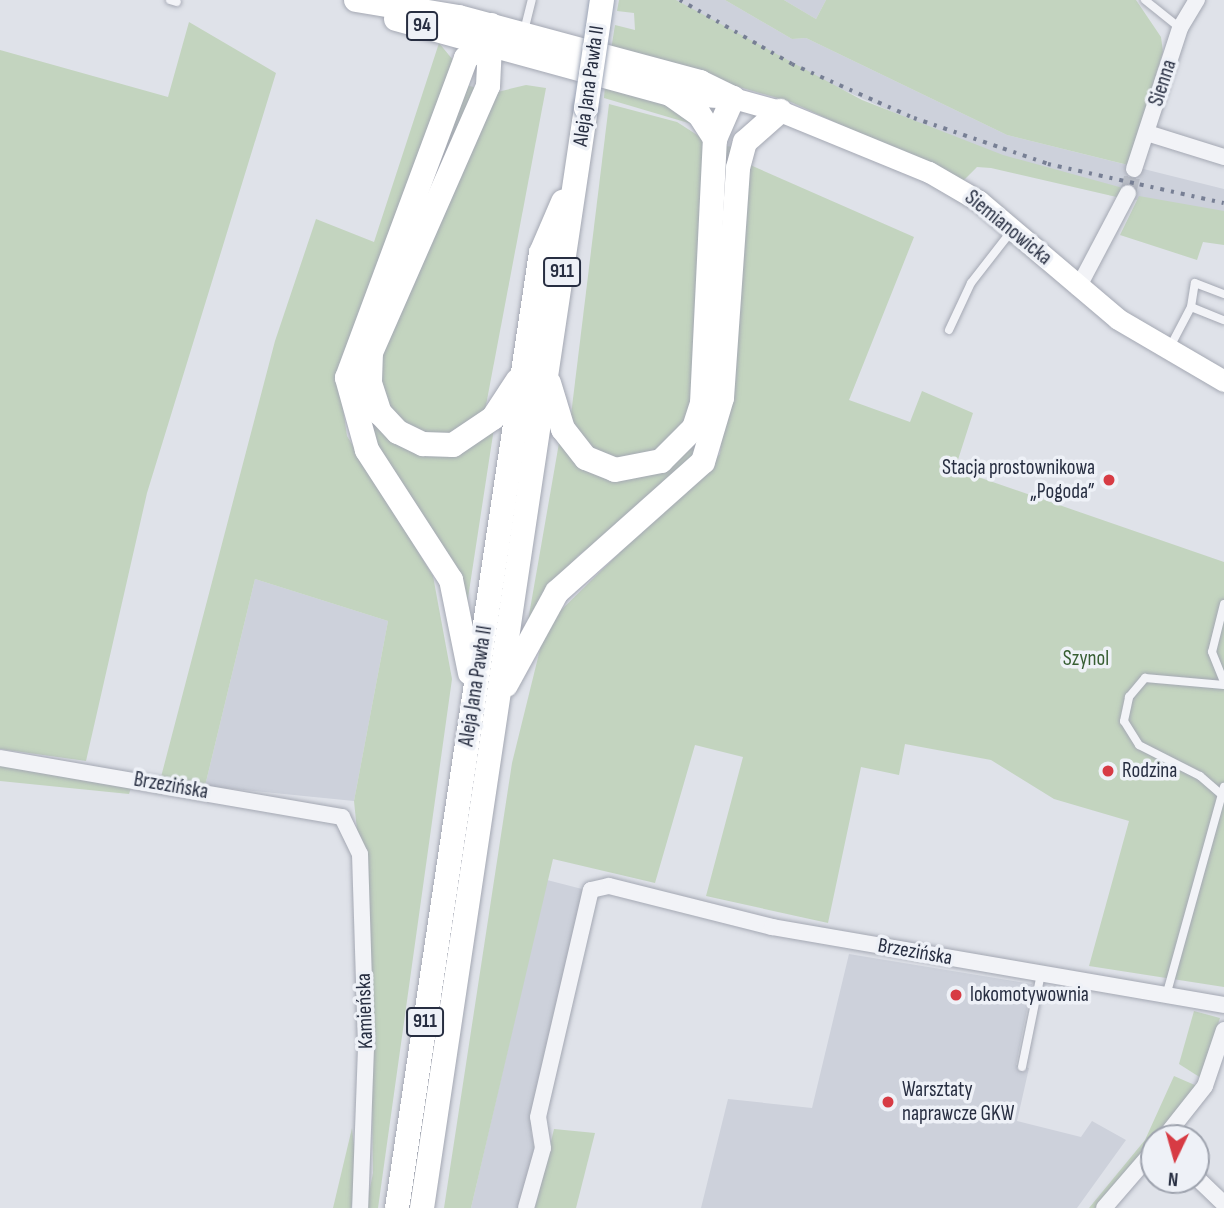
<!DOCTYPE html>
<html>
<head>
<meta charset="utf-8">
<style>
	body { margin:0 }
	#map { position:relative; width:1224px; height:1208px; overflow:hidden; background:#dfe2e9; font-family:"Sofia Sans Condensed",sans-serif }
	div>[style] { position:absolute }
	[style*='--x'] { left:calc(var(--x)*1px); top:calc(var(--y)*1px); width:calc(var(--w)*1px); rotate:calc(var(--a)*1deg) }
	.built>* { inset:0; background:#cdd1db }
	.green>* { inset:0; background:#c3d4bf }
	.street-tunnel>* { height:16px; margin-top:-8px; transform-origin:0; background:repeating-linear-gradient(90deg,#babec7 0 16px,transparent 0 24px) }
	.roads { filter:drop-shadow(0 0 2px #a4a8b3) drop-shadow(0 0 2px #a4a8b3) }
	.lane>* { height:8px; margin:-4px; padding:0 4px; transform-origin:4px; border-radius:4px; background:#f2f3f7 }
	.street>* { height:16px; margin:-8px; padding:0 8px; transform-origin:8px; border-radius:8px; background:#f2f3f7 }
	.secondary>* { height:21px; margin:-10.5px; padding:0 10.5px; transform-origin:10.5px; border-radius:10.5px; background:#fff }
	.primary>* { height:24px; margin:-12px; padding:0 12px; transform-origin:12px; border-radius:12px; background:#fff }
	.rail>* { height:3.5px; margin-top:-1.75px; transform-origin:0; background:repeating-linear-gradient(90deg,#777f94 0 3.5px,transparent 0 10.5px) }
	.bridges { filter:drop-shadow(0 0 2px #9da5b6) drop-shadow(0 0 2px #9da5b6) }
	.primary-bridge>* { height:24px; margin:-12px; padding:0 12px; transform-origin:12px; border-radius:12px; background:#fff }
	.dots>* { width:19px; height:19px; translate:-50% -50%; box-sizing:border-box; border:4px solid #eef1f7; border-radius:50% }
	span { translate:-50% -50%; white-space:nowrap; text-align:center; line-height:1.15; -webkit-text-stroke:7px #eef1f7; paint-order:stroke }
	.shield-label span { padding:2px 5px; background:#eef1f7; border:2px solid; border-radius:5px; -webkit-text-stroke-width:0 }
	.shield-label { font-size:19px; color:#272e41; font-weight:700 }
	.street-label { font-size:21px; color:#272e41 }
	.poi-label { font-size:21px; color:#272e41 }
	.right { translate:-100% -50%; text-align:right }
	.left { translate:0 -50%; text-align:left }
	.park-label { font-size:21px; color:#375e33 }
	.north { position:absolute; left:1140px; top:1124px; width:70px; height:70px; box-sizing:border-box; background:#eef1f7; border:2px solid #9ea3ae; border-radius:50%; rotate:185deg; font-size:19px; font-weight:700; line-height:28px; text-align:center; color:#272e41 }
	.north::after { content:''; display:block; margin:auto; width:24px; height:32px; background:#d73b44; clip-path:polygon(50% 0,100% 100%,50% 72%,0 100%) }
</style>
</head>
<body>
<div id="map">
	<div class="built">
		<div style="clip-path:polygon(676px 0,725px 0,792px 39px,806px 38px,1007px 135px,1224px 189px,1224px 216px,1109px 195px,926px 127px,803px 72px)"></div>
		<div style="clip-path:polygon(784px 0,826px 0,816px 19px)"></div>
		<div style="clip-path:polygon(255px 579px,388px 621px,354px 801px,205px 786px)"></div>
		<div style="clip-path:polygon(547px 880px,586px 890px,531px 1132px,535px 1151px,520px 1208px,471px 1208px)"></div>
		<div style="clip-path:polygon(849px 954px,1032px 984px,1016px 1065px,1029px 1068px,1017px 1121px,1081px 1137px,1092px 1121px,1126px 1140px,1077px 1208px,701px 1208px,728px 1099px,812px 1108px)"></div>
	</div>
	<div class="green">
		<div style="clip-path:polygon(619px 0,676px 0,862px 100px,1003px 155px,1123px 188px,1121px 198px,991px 168px,977px 167px,963px 181px,791px 102px,611px 50px,615px 25px,635px 30px,634px 13px,617px 11px)"></div>
		<div style="clip-path:polygon(725px 0,784px 0,816px 19px,826px 0,1136px 0,1161px 37px,1163px 52px,1128px 165px,1007px 135px,806px 38px,792px 39px)"></div>
		<div style="clip-path:polygon(189px 22px,276px 73px,147px 493px,86px 761px,0 749px,0 50px,168px 97px)"></div>
		<div style="clip-path:polygon(439px 43px,453px 60px,338px 373px,347px 436px,433px 576px,452px 679px,378px 1208px,366px 1208px,373px 1173px,370px 957px,354px 801px,388px 621px,255px 579px,205px 786px,161px 777px,275px 341px,316px 219px,374px 242px)"></div>
		<div style="clip-path:polygon(605px 84px,665px 101px,702px 127px,604px 98px)"></div>
		<div style="clip-path:polygon(466px 85px,477px 88px,372px 332px,364px 376px,380px 420px,411px 445px,454px 449px,494px 428px,466px 611px,444px 548px,367px 431px,355px 384px,363px 345px,438px 170px)"></div>
		<div style="clip-path:polygon(526px 85px,546px 88px,483px 421px,470px 433px,423px 439px,383px 403px,381px 346px,493px 93px)"></div>
		<div style="clip-path:polygon(609px 104px,677px 122px,705px 140px,697px 383px,681px 437px,627px 464px,582px 447px,571px 415px)"></div>
		<div style="clip-path:polygon(724px 146px,735px 147px,699px 449px,658px 495px,578px 556px,528px 621px,559px 443px,568px 452px,671px 464px,692px 447px)"></div>
		<div style="clip-path:polygon(748px 164px,914px 237px,849px 400px,910px 422px,922px 391px,973px 413px,955px 469px,1224px 562px,1224px 987px,1089px 966px,1129px 821px,1054px 799px,991px 760px,905px 744px,899px 775px,861px 767px,828px 923px,706px 896px,743px 757px,695px 745px,655px 883px,553px 859px,471px 1208px,444px 1208px,512px 763px,546px 625px,720px 454px)"></div>
		<div style="clip-path:polygon(1139px 196px,1224px 211px,1224px 245px,1203px 242px,1197px 260px,1120px 235px)"></div>
		<div style="clip-path:polygon(0 764px,132px 784px,129px 794px,0 781px)"></div>
		<div style="clip-path:polygon(1194px 1011px,1220px 1018px,1201px 1078px,1179px 1064px)"></div>
		<div style="clip-path:polygon(1174px 1076px,1197px 1086px,1095px 1208px,1089px 1208px,1145px 1140px)"></div>
		<div style="clip-path:polygon(352px 1128px,358px 1180px,351px 1208px,333px 1208px)"></div>
		<div style="clip-path:polygon(554px 1129px,595px 1133px,576px 1208px,535px 1208px)"></div>
	</div>
	<div class="street-tunnel">
		<div style="--x:1128;--y:193;--w:25;--a:-76"></div>
	</div>
	<div class="roads">
		<div class="lane">
			<div style="--x:170;--y:0;--w:7;--a:16"></div>
			<div style="--x:1145;--y:0;--w:45;--a:38.7"></div>
			<div style="--x:524;--y:31;--w:32;--a:-76"></div>
			<div style="--x:1191;--y:307;--w:35;--a:22"></div>
			<div style="--x:949;--y:330;--w:52;--a:-64.9"></div>
			<div style="--x:971;--y:283;--w:57;--a:-52.1"></div>
			<div style="--x:1170;--y:347;--w:45;--a:-62.3"></div>
			<div style="--x:1191;--y:307;--w:24;--a:-81"></div>
			<div style="--x:1195;--y:283;--w:31;--a:21"></div>
			<div style="--x:1224;--y:604;--w:49;--a:104"></div>
			<div style="--x:1212;--y:652;--w:32;--a:68"></div>
			<div style="--x:1222;--y:795;--w:29;--a:-139"></div>
			<div style="--x:1200;--y:776;--w:68;--a:-153.1"></div>
			<div style="--x:1139;--y:745;--w:28;--a:-122"></div>
			<div style="--x:1124;--y:721;--w:25;--a:-78"></div>
			<div style="--x:1129;--y:697;--w:25;--a:-50"></div>
			<div style="--x:1145;--y:678;--w:79;--a:5.1"></div>
			<div style="--x:1166;--y:996;--w:217;--a:-74.5"></div>
			<div style="--x:1022;--y:1067;--w:95;--a:-78.5"></div>
		</div>
		<div class="street">
			<div style="--x:1147;--y:133;--w:81;--a:17.3"></div>
			<div style="--x:1134;--y:169;--w:148;--a:-71.9"></div>
			<div style="--x:1180;--y:28;--w:33;--a:-59"></div>
			<div style="--x:1078;--y:288;--w:107;--a:-62.2"></div>
			<div style="--x:0;--y:758;--w:347;--a:9.8"></div>
			<div style="--x:342;--y:817;--w:41;--a:64.1"></div>
			<div style="--x:360;--y:854;--w:194;--a:88.2"></div>
			<div style="--x:366;--y:1048;--w:160;--a:92.1"></div>
			<div style="--x:1164;--y:1138;--w:66;--a:-51.7"></div>
			<div style="--x:1205;--y:1086;--w:59;--a:-71.3"></div>
			<div style="--x:1196;--y:1177;--w:39;--a:44"></div>
			<div style="--x:526;--y:1208;--w:62;--a:-74.2"></div>
			<div style="--x:543;--y:1148;--w:31;--a:-99"></div>
			<div style="--x:538;--y:1117;--w:233;--a:-76.9"></div>
			<div style="--x:591;--y:890;--w:18;--a:-13"></div>
			<div style="--x:609;--y:886;--w:168;--a:14.1"></div>
			<div style="--x:772;--y:927;--w:459;--a:9.8"></div>
			<div style="--x:1104;--y:1208;--w:77;--a:-49.2"></div>
		</div>
		<div class="secondary">
			<div style="--x:672;--y:94;--w:61;--a:3.8"></div>
			<div style="--x:733;--y:98;--w:49;--a:15.5"></div>
			<div style="--x:780;--y:111;--w:161;--a:22.3"></div>
			<div style="--x:929;--y:172;--w:58;--a:30.1"></div>
			<div style="--x:979;--y:201;--w:182;--a:40.3"></div>
			<div style="--x:1118;--y:319;--w:123;--a:30.3"></div>
		</div>
		<div class="primary">
			<div style="--x:356;--y:0;--w:104;--a:9.4"></div>
			<div style="--x:459;--y:17;--w:250;--a:15.1"></div>
			<div style="--x:700;--y:82;--w:37;--a:26"></div>
			<div style="--x:396;--y:19;--w:284;--a:15.3"></div>
			<div style="--x:670;--y:94;--w:35;--a:35"></div>
			<div style="--x:699;--y:114;--w:30;--a:57"></div>
			<div style="--x:491;--y:25;--w:61;--a:92.8"></div>
			<div style="--x:488;--y:86;--w:291;--a:113.7"></div>
			<div style="--x:371;--y:352;--w:31;--a:92"></div>
			<div style="--x:370;--y:383;--w:32;--a:72"></div>
			<div style="--x:380;--y:413;--w:26;--a:47"></div>
			<div style="--x:398;--y:432;--w:28;--a:26"></div>
			<div style="--x:423;--y:444;--w:30;--a:2"></div>
			<div style="--x:453;--y:445;--w:48;--a:-34"></div>
			<div style="--x:493;--y:418;--w:45;--a:-56.7"></div>
			<div style="--x:549;--y:383;--w:48;--a:73.1"></div>
			<div style="--x:563;--y:429;--w:37;--a:52"></div>
			<div style="--x:586;--y:458;--w:31;--a:22"></div>
			<div style="--x:615;--y:470;--w:47;--a:-11.1"></div>
			<div style="--x:661;--y:461;--w:47;--a:-45"></div>
			<div style="--x:694;--y:428;--w:26;--a:-72"></div>
			<div style="--x:702;--y:403;--w:264;--a:-87.2"></div>
			<div style="--x:715;--y:139;--w:45;--a:-66.3"></div>
			<div style="--x:470;--y:673;--w:95;--a:-101.5"></div>
			<div style="--x:451;--y:580;--w:155;--a:-122.9"></div>
			<div style="--x:367;--y:450;--w:75;--a:-105.5"></div>
			<div style="--x:347;--y:378;--w:341;--a:-69.6"></div>
			<div style="--x:466;--y:58;--w:25;--a:-37"></div>
			<div style="--x:506;--y:685;--w:106;--a:-61.3"></div>
			<div style="--x:557;--y:592;--w:195;--a:-41.7"></div>
			<div style="--x:703;--y:462;--w:67;--a:-73.5"></div>
			<div style="--x:722;--y:398;--w:231;--a:-86"></div>
			<div style="--x:738;--y:168;--w:27;--a:-75"></div>
			<div style="--x:745;--y:142;--w:47;--a:-41.5"></div>
			<div style="--x:397;--y:1208;--w:966;--a:-81.43"></div>
			<div style="--x:541;--y:253;--w:56;--a:-66.7"></div>
			<div style="--x:422;--y:1208;--w:1112;--a:-81.52"></div>
		</div>
	</div>
	<div class="rail">
		<div style="--x:680;--y:0;--w:129;--a:29.7"></div>
		<div style="--x:792;--y:64;--w:133;--a:23.9"></div>
		<div style="--x:914;--y:118;--w:142;--a:18.9"></div>
		<div style="--x:1048;--y:164;--w:180;--a:12.5"></div>
	</div>
	<div class="bridges">
		<div class="primary-bridge">
			<div style="--x:586;--y:108;--w:109;--a:-81.6"></div>
		</div>
	</div>
	<div class="dots">
		<div style="left:1109px;top:480px;background:#d73b44"></div>
		<div style="left:1108px;top:771px;background:#d73b44"></div>
		<div style="left:956px;top:995px;background:#d73b44"></div>
		<div style="left:888px;top:1102px;background:#d73b44"></div>
	</div>
	<div class="shield-label">
		<span style="left:422px;top:26px">94</span>
		<span style="left:562px;top:272px">911</span>
		<span style="left:425px;top:1022px">911</span>
	</div>
	<div class="street-label">
		<span style="left:1163px;top:83px;rotate:-72deg">Sienna</span>
		<span style="left:589px;top:86px;rotate:-82deg">Aleja Jana Pawła II</span>
		<span style="left:1008px;top:228px;rotate:39deg">Siemianowicka</span>
		<span style="left:476px;top:686px;rotate:-81deg">Aleja Jana Pawła II</span>
		<span style="left:171px;top:786px;rotate:10deg">Brzezińska</span>
		<span style="left:915px;top:952px;rotate:10deg">Brzezińska</span>
		<span style="left:365px;top:1011px;rotate:-92deg">Kamieńska</span>
	</div>
	<div class="poi-label">
		<span class="right" style="left:1095px;top:480px">Stacja prostownikowa<br>„Pogoda”</span>
		<span class="left" style="left:1122px;top:771px">Rodzina</span>
		<span class="left" style="left:970px;top:995px">lokomotywownia</span>
		<span class="left" style="left:902px;top:1102px">Warsztaty<br>naprawcze GKW</span>
	</div>
	<div class="park-label">
		<span style="left:1086px;top:659px">Szynol</span>
	</div>
	<div class="north">N</div>
</div>
</body>
</html>
